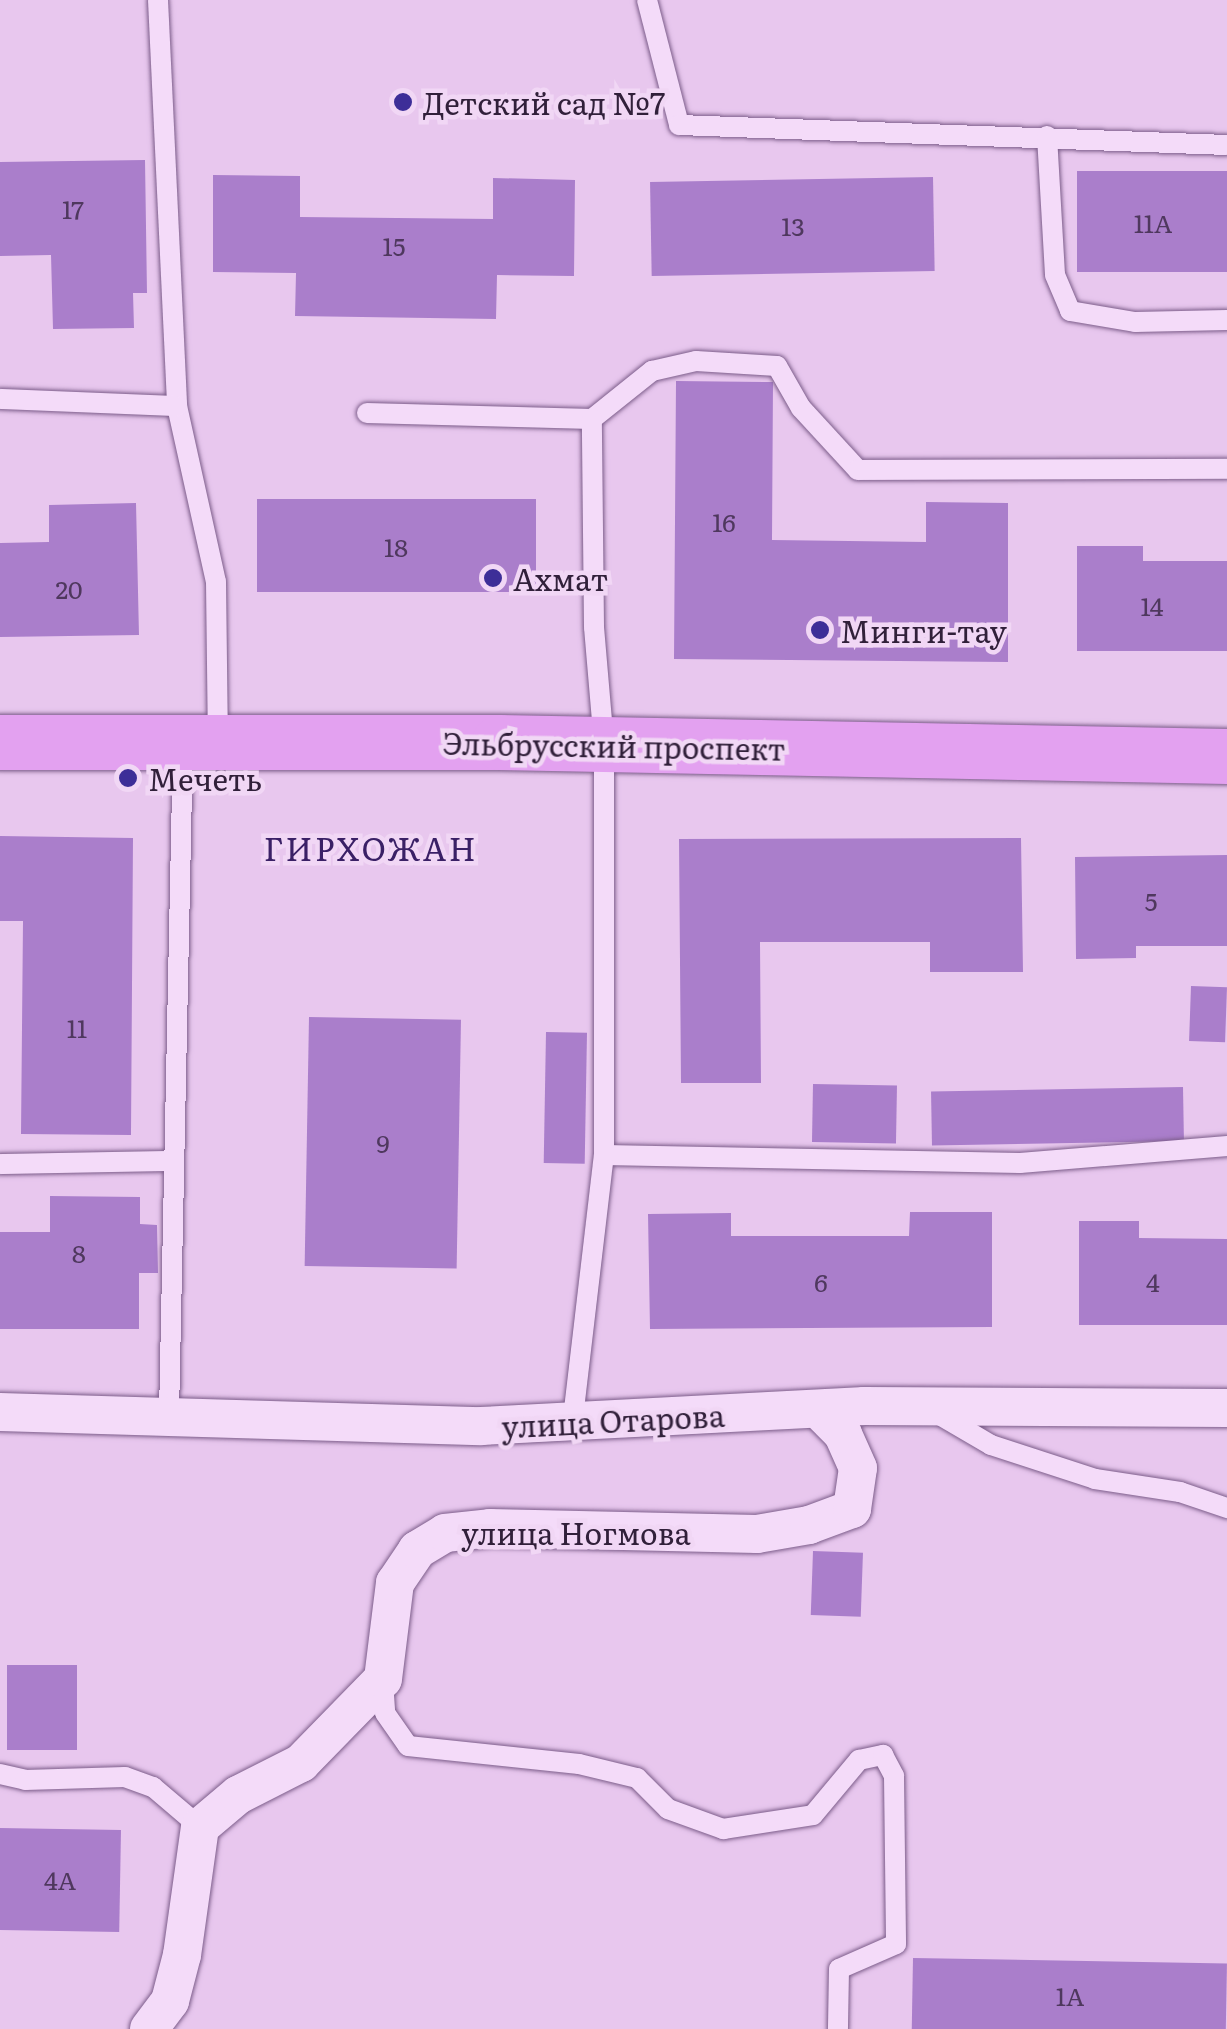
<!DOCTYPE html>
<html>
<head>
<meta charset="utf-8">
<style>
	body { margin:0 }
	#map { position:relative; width:1227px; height:2029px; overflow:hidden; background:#e8c7ee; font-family:Literata,serif }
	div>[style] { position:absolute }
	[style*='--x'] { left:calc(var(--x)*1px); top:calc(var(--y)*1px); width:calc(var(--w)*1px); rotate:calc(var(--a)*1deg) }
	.building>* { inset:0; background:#aa7ecb; transform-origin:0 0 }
	.roads { filter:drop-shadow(0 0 2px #7c5d8a) drop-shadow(0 0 2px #7c5d8a) }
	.service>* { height:20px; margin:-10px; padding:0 10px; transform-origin:10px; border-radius:10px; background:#f4dbf9 }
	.minor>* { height:38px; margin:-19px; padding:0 19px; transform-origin:19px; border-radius:19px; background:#f4dbf9 }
	.primary>* { height:55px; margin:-27.5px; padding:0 27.5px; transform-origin:27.5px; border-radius:27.5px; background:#e3a1f0 }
	.dots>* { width:28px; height:28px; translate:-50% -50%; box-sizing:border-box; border:5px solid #f1d7f5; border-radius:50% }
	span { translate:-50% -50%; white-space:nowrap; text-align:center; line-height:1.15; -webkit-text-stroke:9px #f1d7f5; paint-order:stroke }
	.number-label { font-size:25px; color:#4f385e }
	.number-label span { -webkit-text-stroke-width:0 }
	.poi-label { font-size:30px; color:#31203a }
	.left { translate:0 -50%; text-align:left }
	.street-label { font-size:30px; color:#31203a }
	.neighbourhood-label { font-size:32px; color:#3a2066; letter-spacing:2.5px }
</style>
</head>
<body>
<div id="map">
	<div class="building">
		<div style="clip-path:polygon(145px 160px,147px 293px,133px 293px,134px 328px,53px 329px,51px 255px,0 256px,0 162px)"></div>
		<div style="left:1227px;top:171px;width:101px;height:150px;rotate:90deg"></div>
		<div style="clip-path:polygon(213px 175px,300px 176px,300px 217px,493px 219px,493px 178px,575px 180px,574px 276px,497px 275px,496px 319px,295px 316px,296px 273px,213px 272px)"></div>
		<div style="left:933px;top:177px;width:94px;height:283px;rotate:89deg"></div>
		<div style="clip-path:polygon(676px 381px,773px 382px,772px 540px,926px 542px,926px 502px,1008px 503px,1008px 662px,674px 659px)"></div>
		<div style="left:257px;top:499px;width:279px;height:93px"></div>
		<div style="clip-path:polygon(136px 503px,139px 635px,0 637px,0 543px,49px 542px,49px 505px)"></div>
		<div style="clip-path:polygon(1077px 546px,1143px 546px,1143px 561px,1227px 561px,1227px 651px,1077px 651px)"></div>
		<div style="clip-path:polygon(0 836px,133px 838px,131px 1135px,21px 1134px,23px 921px,0 921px)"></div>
		<div style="clip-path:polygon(1021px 838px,1023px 972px,930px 972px,930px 942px,760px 942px,761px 1083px,681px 1083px,679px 839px)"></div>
		<div style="clip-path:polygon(1227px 855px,1227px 946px,1136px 946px,1136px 958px,1076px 959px,1075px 857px)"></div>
		<div style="left:1191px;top:986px;width:36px;height:55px;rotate:2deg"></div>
		<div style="left:309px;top:1017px;width:152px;height:249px;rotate:1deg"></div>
		<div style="left:546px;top:1032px;width:41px;height:131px;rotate:1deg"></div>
		<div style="left:813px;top:1084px;width:84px;height:58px;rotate:1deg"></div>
		<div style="left:1183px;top:1087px;width:54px;height:252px;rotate:89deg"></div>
		<div style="clip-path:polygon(50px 1196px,140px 1197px,140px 1224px,157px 1225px,158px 1273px,139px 1273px,139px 1329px,0 1329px,0 1232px,50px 1232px)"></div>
		<div style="clip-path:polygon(910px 1212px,992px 1212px,992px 1327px,650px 1329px,648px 1214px,731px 1213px,731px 1236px,909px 1236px)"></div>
		<div style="clip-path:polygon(1079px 1221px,1139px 1221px,1139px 1238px,1227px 1239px,1227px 1325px,1079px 1325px)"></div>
		<div style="left:813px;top:1551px;width:50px;height:64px;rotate:2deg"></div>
		<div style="left:7px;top:1665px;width:70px;height:85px"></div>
		<div style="left:0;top:1828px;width:121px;height:102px;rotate:1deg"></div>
		<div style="left:913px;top:1958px;width:314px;height:71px;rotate:1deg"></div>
	</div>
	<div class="roads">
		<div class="service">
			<div style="--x:158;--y:0;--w:406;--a:87.3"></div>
			<div style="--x:177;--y:406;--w:180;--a:77.5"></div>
			<div style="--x:216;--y:582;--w:157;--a:89.3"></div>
			<div style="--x:647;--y:0;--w:129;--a:75.6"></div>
			<div style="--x:679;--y:125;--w:548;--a:2.09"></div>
			<div style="--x:1047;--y:136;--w:139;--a:86.7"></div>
			<div style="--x:1055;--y:275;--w:39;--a:67"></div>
			<div style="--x:1070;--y:311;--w:66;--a:9.6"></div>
			<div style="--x:1135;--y:322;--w:92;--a:-1.2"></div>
			<div style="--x:0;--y:399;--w:177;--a:2.3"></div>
			<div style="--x:367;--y:413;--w:225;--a:1.5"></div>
			<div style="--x:592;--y:419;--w:77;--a:-38.7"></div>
			<div style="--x:652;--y:371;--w:45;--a:-12.8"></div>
			<div style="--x:696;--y:361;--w:81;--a:3.5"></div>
			<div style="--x:777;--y:366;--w:48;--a:60.3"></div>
			<div style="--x:801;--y:408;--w:84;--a:47.4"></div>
			<div style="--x:858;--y:470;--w:369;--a:-0.2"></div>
			<div style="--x:604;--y:1155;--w:416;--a:1.1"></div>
			<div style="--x:1020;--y:1163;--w:208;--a:-4.7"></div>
			<div style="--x:0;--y:1164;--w:170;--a:-1"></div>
			<div style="--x:933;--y:1411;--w:67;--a:30.4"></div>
			<div style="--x:991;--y:1445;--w:109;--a:18.1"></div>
			<div style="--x:1095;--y:1479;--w:86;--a:8.7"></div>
			<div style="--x:1180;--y:1492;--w:50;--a:18.8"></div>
			<div style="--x:169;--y:1415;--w:672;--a:-88.81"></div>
			<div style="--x:573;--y:1418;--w:265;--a:-83.3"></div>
			<div style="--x:604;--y:1155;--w:411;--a:-90"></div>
			<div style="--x:604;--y:744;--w:117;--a:-94.9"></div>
			<div style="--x:594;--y:627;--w:208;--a:-90.6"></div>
			<div style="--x:383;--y:1681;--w:32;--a:86"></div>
			<div style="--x:385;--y:1713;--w:40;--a:55.1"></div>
			<div style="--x:408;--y:1746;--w:172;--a:6"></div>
			<div style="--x:579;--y:1764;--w:60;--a:13.6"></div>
			<div style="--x:637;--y:1778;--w:44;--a:45"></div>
			<div style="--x:668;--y:1809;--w:59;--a:20"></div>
			<div style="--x:723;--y:1829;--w:91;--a:-8.8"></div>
			<div style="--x:813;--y:1815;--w:72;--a:-50.1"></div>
			<div style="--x:859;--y:1760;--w:25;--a:-12"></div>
			<div style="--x:883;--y:1755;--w:24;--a:62"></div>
			<div style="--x:894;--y:1776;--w:168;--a:89.3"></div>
			<div style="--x:896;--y:1944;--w:62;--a:156.3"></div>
			<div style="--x:839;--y:1969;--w:60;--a:91"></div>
			<div style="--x:0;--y:1774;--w:26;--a:13"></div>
			<div style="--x:25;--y:1780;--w:100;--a:-1.7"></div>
			<div style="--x:125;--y:1777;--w:30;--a:20"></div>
			<div style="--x:153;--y:1787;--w:62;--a:40.4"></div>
		</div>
		<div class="minor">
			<div style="--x:0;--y:1412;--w:481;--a:1.7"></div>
			<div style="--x:481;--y:1426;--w:384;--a:-3"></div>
			<div style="--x:864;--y:1406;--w:363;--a:0.3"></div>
			<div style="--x:149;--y:2029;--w:35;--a:-53"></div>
			<div style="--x:170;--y:2001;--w:48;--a:-75.4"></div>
			<div style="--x:182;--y:1955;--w:129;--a:-82"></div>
			<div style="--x:200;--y:1827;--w:50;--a:-40.1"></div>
			<div style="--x:238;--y:1795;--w:71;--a:-26.9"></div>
			<div style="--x:301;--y:1763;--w:117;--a:-45.7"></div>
			<div style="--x:383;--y:1679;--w:97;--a:-82.9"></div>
			<div style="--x:395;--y:1583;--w:40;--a:-56"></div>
			<div style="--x:417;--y:1550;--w:33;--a:-31"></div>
			<div style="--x:445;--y:1533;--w:45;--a:-6.3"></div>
			<div style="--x:490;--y:1528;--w:267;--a:1.3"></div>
			<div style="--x:757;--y:1534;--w:53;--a:-9.8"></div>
			<div style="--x:809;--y:1525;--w:46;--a:-20.4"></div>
			<div style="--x:852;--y:1509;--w:41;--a:-81.7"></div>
			<div style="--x:858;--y:1468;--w:37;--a:-114"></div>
			<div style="--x:843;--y:1434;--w:33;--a:-135"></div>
		</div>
		<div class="primary">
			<div style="--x:0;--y:742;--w:499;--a:0"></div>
			<div style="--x:499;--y:742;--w:728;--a:1.1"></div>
		</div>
	</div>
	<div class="dots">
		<div style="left:403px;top:102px;background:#3d2e98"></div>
		<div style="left:493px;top:578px;background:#3d2e98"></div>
		<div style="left:820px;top:630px;background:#3d2e98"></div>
		<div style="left:128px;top:778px;background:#3d2e98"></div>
	</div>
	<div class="number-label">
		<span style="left:73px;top:209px">17</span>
		<span style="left:1153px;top:223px">11А</span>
		<span style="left:793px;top:226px">13</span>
		<span style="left:394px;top:246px">15</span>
		<span style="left:724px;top:522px">16</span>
		<span style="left:396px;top:547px">18</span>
		<span style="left:69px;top:589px">20</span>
		<span style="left:1152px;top:606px">14</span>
		<span style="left:1151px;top:901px">5</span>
		<span style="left:77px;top:1028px">11</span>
		<span style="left:383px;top:1143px">9</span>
		<span style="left:79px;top:1253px">8</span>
		<span style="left:821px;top:1282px">6</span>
		<span style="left:1153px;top:1282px">4</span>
		<span style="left:60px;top:1880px">4А</span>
		<span style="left:1070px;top:1996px">1А</span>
	</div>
	<div class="poi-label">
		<span class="left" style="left:423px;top:102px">Детский сад №7</span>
		<span class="left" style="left:513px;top:578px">Ахмат</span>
		<span class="left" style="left:840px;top:630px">Минги-тау</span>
		<span class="left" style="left:148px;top:778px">Мечеть</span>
	</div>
	<div class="street-label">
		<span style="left:614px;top:745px;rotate:1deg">Эльбрусский проспект</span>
		<span style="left:613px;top:1420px;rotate:-3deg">улица Отарова</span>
		<span style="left:576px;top:1532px">улица Ногмова</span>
	</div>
	<div class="neighbourhood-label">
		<span style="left:371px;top:847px">ГИРХОЖАН</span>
	</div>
</div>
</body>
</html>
